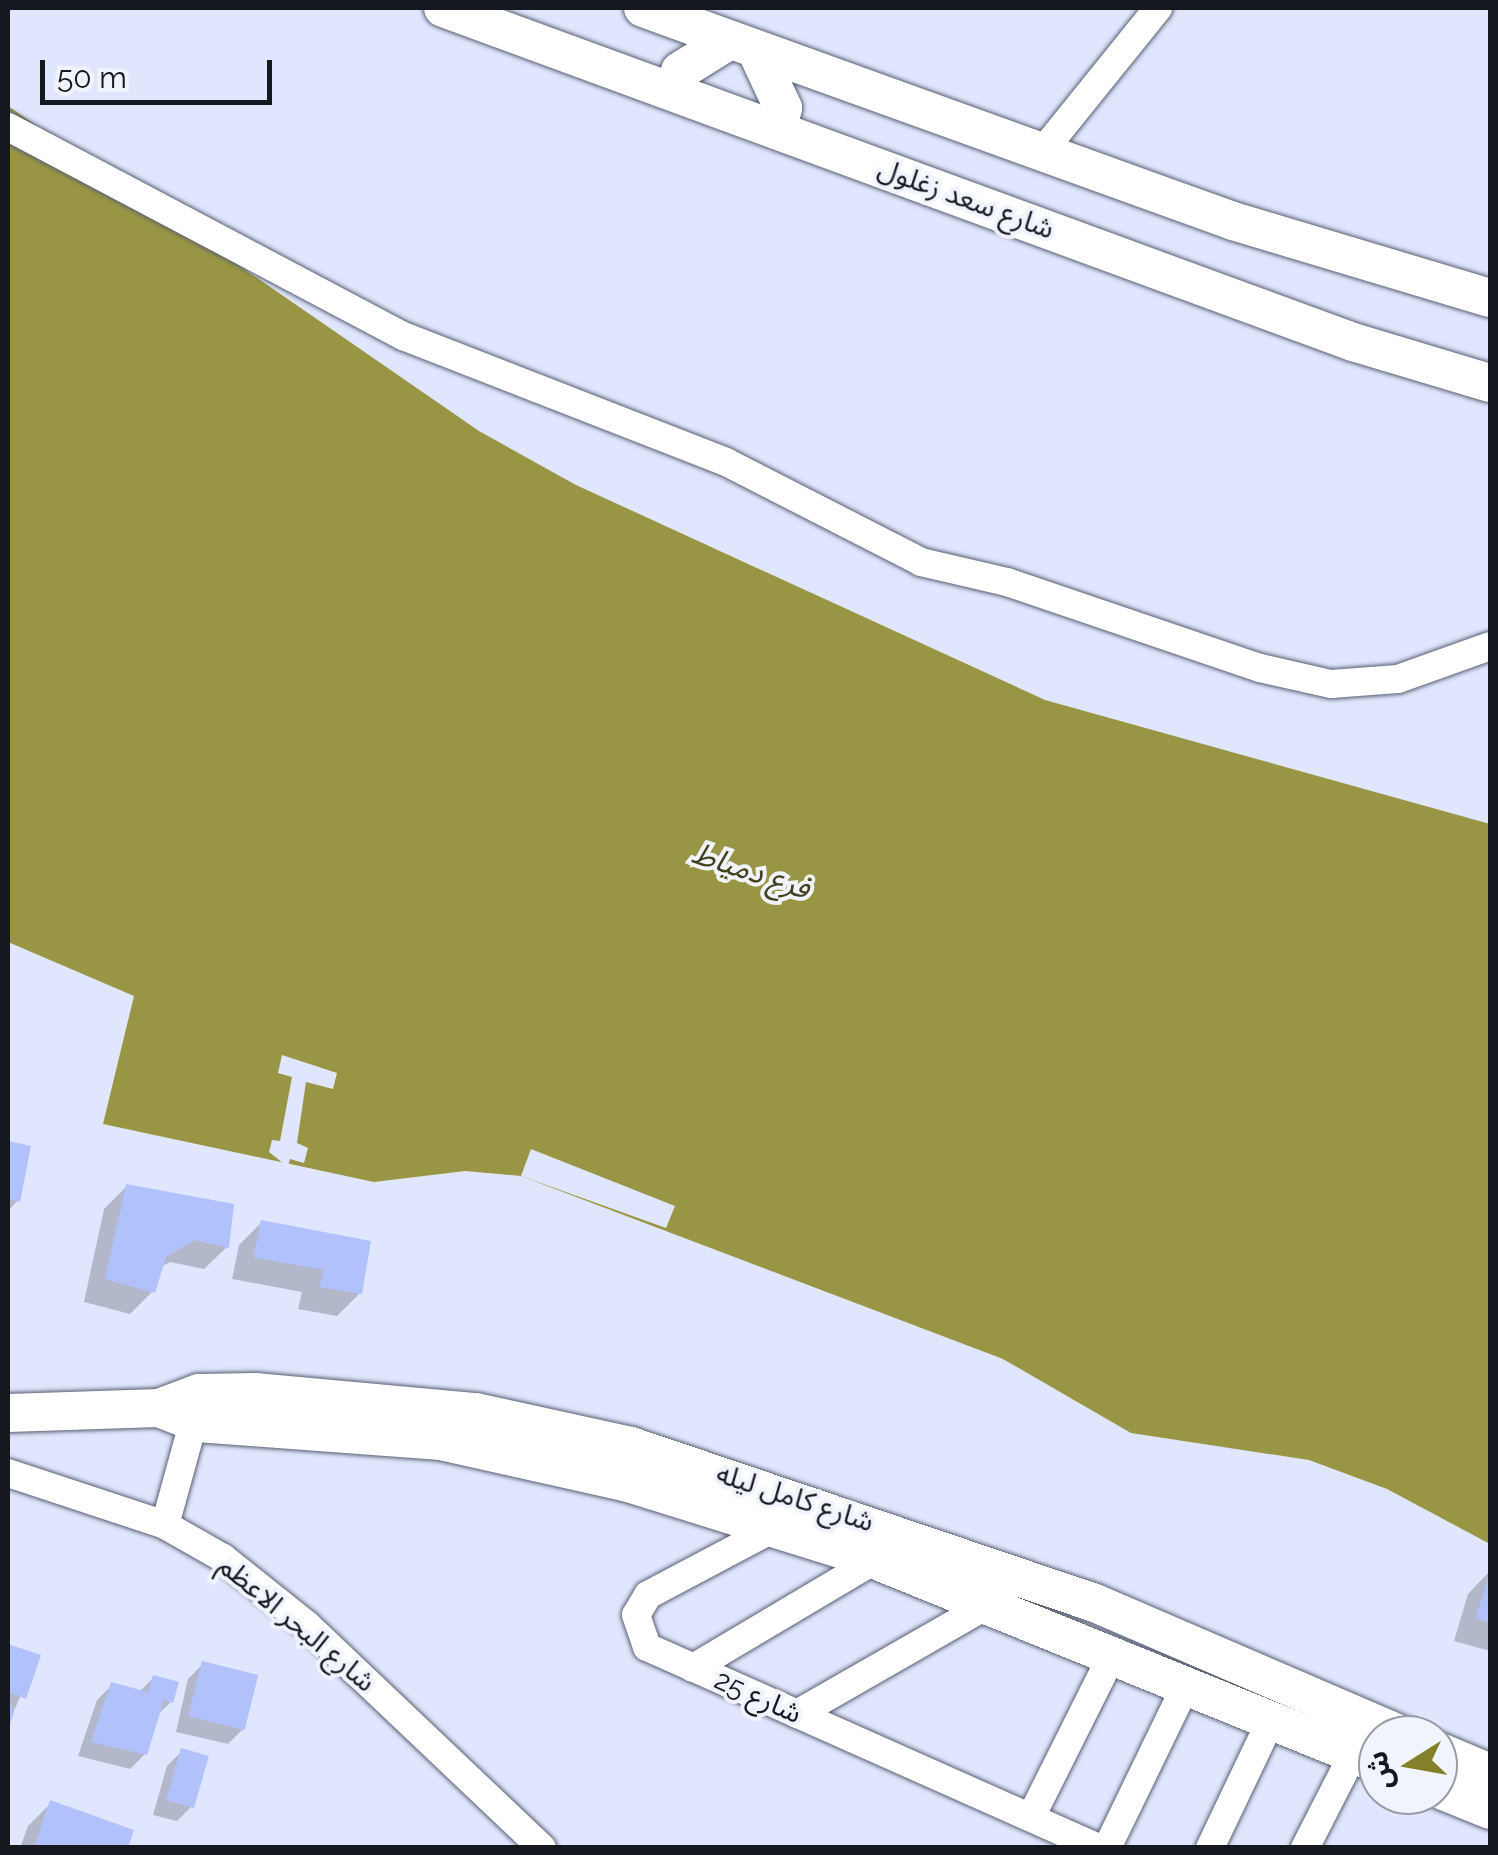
<!DOCTYPE html>
<html>
<head>
<meta charset="utf-8">
<style>
	body { margin:0 }
	#map { position:relative; width:1498px; height:1855px; overflow:hidden; background:#dfe6fd; font-family:Raleway,"Noto Sans Arabic",sans-serif }
	div>[style] { position:absolute }
	[style*='--x'] { left:calc(var(--x)*1px); top:calc(var(--y)*1px); width:calc(var(--w)*1px); rotate:calc(var(--a)*1deg) }
	.water>* { inset:0; background:#989644 }
	.pier>* { inset:0; background:#dfe6fd }
	.shadow>* { inset:0; background:#0003 }
	.building>* { inset:0; background:#b0c1fb; transform-origin:0 0 }
	.roads { filter:drop-shadow(0 0 2px #595f72) drop-shadow(0 0 2px #595f72) }
	.street>* { height:28px; margin:-14px; padding:0 14px; transform-origin:14px; border-radius:14px; background:#fff }
	.secondary>* { height:38px; margin:-19px; padding:0 19px; transform-origin:19px; border-radius:19px; background:#fff }
	span { translate:-50% -50%; white-space:nowrap; text-align:center; line-height:1.15; -webkit-text-stroke:8px #f1f4fd; paint-order:stroke }
	.street-label { font-size:28px; color:#161820 }
	.water-label { font-size:30px; color:#41411d; font-style:italic }
	.frame { position:absolute; inset:0; border:10px solid #161820; pointer-events:none }
	.north { position:absolute; left:1358px; top:1715px; width:100px; height:100px; box-sizing:border-box; background:#f1f4fd; border:2px solid #999ca5; border-radius:50%; rotate:259deg; font-size:28px; font-weight:700; line-height:40px; text-align:center; color:#161820 }
	.north::after { content:''; display:block; margin:auto; width:35px; height:45px; background:#828028; clip-path:polygon(50% 0,100% 100%,50% 72%,0 100%) }
	.scale { position:absolute; left:40px; top:60px; width:232px; height:45px; box-sizing:border-box; border:5px solid #161820; border-top:0; padding-left:12px; font-size:30px; line-height:35px; white-space:nowrap; color:#161820; -webkit-text-stroke:8px #f1f4fd; paint-order:stroke }
</style>
</head>
<body>
<div id="map">
	<div class="water">
		<div style="clip-path:polygon(8px 106px,479px 431px,576px 485px,1045px 700px,1490px 824px,1490px 1544px,1387px 1489px,1309px 1460px,1131px 1433px,1003px 1359px,521px 1176px,465px 1171px,374px 1182px,103px 1124px,134px 996px,8px 942px)"></div>
	</div>
	<div class="pier">
		<div style="clip-path:polygon(282px 1055px,337px 1073px,333px 1089px,306px 1082px,297px 1143px,308px 1148px,304px 1163px,290px 1159px,288px 1167px,269px 1152px,272px 1140px,280px 1141px,292px 1077px,278px 1073px)"></div>
		<div style="clip-path:polygon(531px 1149px,675px 1206px,666px 1228px,521px 1176px)"></div>
	</div>
	<div class="shadow">
		<div style="clip-path:polygon(8px 1144px,28px 1148px,18px 1200px,8px 1211px)"></div>
		<div style="clip-path:polygon(127px 1186px,227px 1247px,204px 1269px,170px 1262px,161px 1267px,153px 1291px,130px 1314px,84px 1302px,104px 1209px)"></div>
		<div style="clip-path:polygon(262px 1222px,360px 1293px,337px 1316px,298px 1309px,302px 1292px,232px 1279px,239px 1245px)"></div>
		<div style="clip-path:polygon(1490px 1571px,1490px 1651px,1454px 1641px,1468px 1594px)"></div>
		<div style="clip-path:polygon(8px 1646px,38px 1657px,8px 1724px)"></div>
		<div style="clip-path:polygon(203px 1664px,243px 1729px,228px 1744px,176px 1732px,188px 1679px)"></div>
		<div style="clip-path:polygon(154px 1677px,171px 1702px,156px 1716px,145px 1754px,130px 1769px,78px 1756px,97px 1700px,112px 1685px,139px 1692px)"></div>
		<div style="clip-path:polygon(182px 1751px,192px 1806px,177px 1821px,153px 1815px,167px 1766px)"></div>
		<div style="clip-path:polygon(51px 1803px,125px 1848px,20px 1848px,28px 1826px)"></div>
	</div>
	<div class="building">
		<div style="clip-path:polygon(8px 1141px,31px 1146px,20px 1202px,8px 1199px)"></div>
		<div style="clip-path:polygon(126px 1184px,234px 1204px,229px 1248px,195px 1240px,166px 1257px,155px 1293px,105px 1279px)"></div>
		<div style="clip-path:polygon(261px 1220px,371px 1241px,362px 1294px,319px 1287px,324px 1270px,253px 1257px)"></div>
		<div style="clip-path:polygon(1490px 1570px,1490px 1623px,1476px 1618px)"></div>
		<div style="clip-path:polygon(8px 1644px,41px 1655px,26px 1699px,8px 1692px)"></div>
		<div style="left:202px;top:1661px;width:58px;height:57px;rotate:14deg"></div>
		<div style="clip-path:polygon(153px 1675px,179px 1682px,173px 1703px,164px 1700px,147px 1755px,91px 1742px,111px 1682px,148px 1692px)"></div>
		<div style="clip-path:polygon(8px 1696px,14px 1712px,8px 1730px)"></div>
		<div style="left:181px;top:1748px;width:29px;height:54px;rotate:16deg"></div>
		<div style="clip-path:polygon(50px 1800px,134px 1830px,128px 1848px,34px 1848px)"></div>
	</div>
	<div class="roads">
		<div class="street">
			<div style="--x:8;--y:127;--w:447;--a:27.9"></div>
			<div style="--x:403;--y:336;--w:347;--a:21.3"></div>
			<div style="--x:726;--y:462;--w:219;--a:27.1"></div>
			<div style="--x:921;--y:562;--w:88;--a:13.1"></div>
			<div style="--x:1007;--y:582;--w:267;--a:18.8"></div>
			<div style="--x:1260;--y:668;--w:73;--a:12.7"></div>
			<div style="--x:1331;--y:684;--w:67;--a:-4.3"></div>
			<div style="--x:1398;--y:679;--w:98;--a:-19.7"></div>
			<div style="--x:1042;--y:152;--w:185;--a:-51.1"></div>
			<div style="--x:8;--y:1473;--w:165;--a:18.3"></div>
			<div style="--x:165;--y:1525;--w:67;--a:29.6"></div>
			<div style="--x:223;--y:1558;--w:107;--a:38.6"></div>
			<div style="--x:307;--y:1625;--w:324;--a:43.5"></div>
			<div style="--x:782;--y:1524;--w:152;--a:152.1"></div>
			<div style="--x:648;--y:1595;--w:23;--a:121"></div>
			<div style="--x:636;--y:1615;--w:34;--a:71"></div>
			<div style="--x:647;--y:1647;--w:495;--a:24"></div>
			<div style="--x:165;--y:1525;--w:124;--a:-74.6"></div>
			<div style="--x:693;--y:1668;--w:212;--a:-30.7"></div>
			<div style="--x:797;--y:1714;--w:219;--a:-29.8"></div>
			<div style="--x:1031;--y:1817;--w:181;--a:-63.4"></div>
			<div style="--x:1107;--y:1848;--w:181;--a:-64.1"></div>
			<div style="--x:1210;--y:1848;--w:142;--a:-64.5"></div>
			<div style="--x:1305;--y:1848;--w:106;--a:-62.9"></div>
		</div>
		<div class="secondary">
			<div style="--x:443;--y:8;--w:969;--a:20.15"></div>
			<div style="--x:1353;--y:342;--w:143;--a:16.7"></div>
			<div style="--x:643;--y:8;--w:627;--a:19.85"></div>
			<div style="--x:1233;--y:221;--w:268;--a:16.7"></div>
			<div style="--x:756;--y:50;--w:64;--a:65"></div>
			<div style="--x:783;--y:108;--w:16;--a:104"></div>
			<div style="--x:779;--y:124;--w:10;--a:163"></div>
			<div style="--x:677;--y:93;--w:22;--a:-82"></div>
			<div style="--x:680;--y:71;--w:59;--a:-31.8"></div>
			<div style="--x:159;--y:1408;--w:41;--a:21.5"></div>
			<div style="--x:197;--y:1423;--w:245;--a:4.2"></div>
			<div style="--x:441;--y:1441;--w:189;--a:12.6"></div>
			<div style="--x:625;--y:1482;--w:262;--a:17.3"></div>
			<div style="--x:875;--y:1560;--w:543;--a:22.08"></div>
			<div style="--x:8;--y:1413;--w:151;--a:-1.9"></div>
			<div style="--x:159;--y:1408;--w:43;--a:-20.6"></div>
			<div style="--x:199;--y:1393;--w:56;--a:-1"></div>
			<div style="--x:255;--y:1392;--w:222;--a:5.2"></div>
			<div style="--x:476;--y:1412;--w:159;--a:12.4"></div>
			<div style="--x:631;--y:1446;--w:490;--a:18.7"></div>
			<div style="--x:1095;--y:1603;--w:333;--a:23.3"></div>
			<div style="--x:1438;--y:1751;--w:56;--a:22.9"></div>
			<div style="--x:1438;--y:1789;--w:56;--a:22"></div>
		</div>
	</div>
	<div class="street-label">
		<span style="left:966px;top:199px;rotate:20deg">شارع سعد زغلول</span>
		<span style="left:795px;top:1498px;rotate:18deg">شارع كامل ليله</span>
		<span style="left:297px;top:1624px;rotate:40deg">شارع البحر الاعظم</span>
		<span style="left:758px;top:1697px;rotate:24deg">شارع 25</span>
	</div>
	<div class="water-label">
		<span style="left:751px;top:871px;rotate:18deg">فرع دمياط</span>
	</div>
	<div class="frame"></div>
	<div class="north">ش</div>
	<div class="scale">50 m</div>
</div>
</body>
</html>
